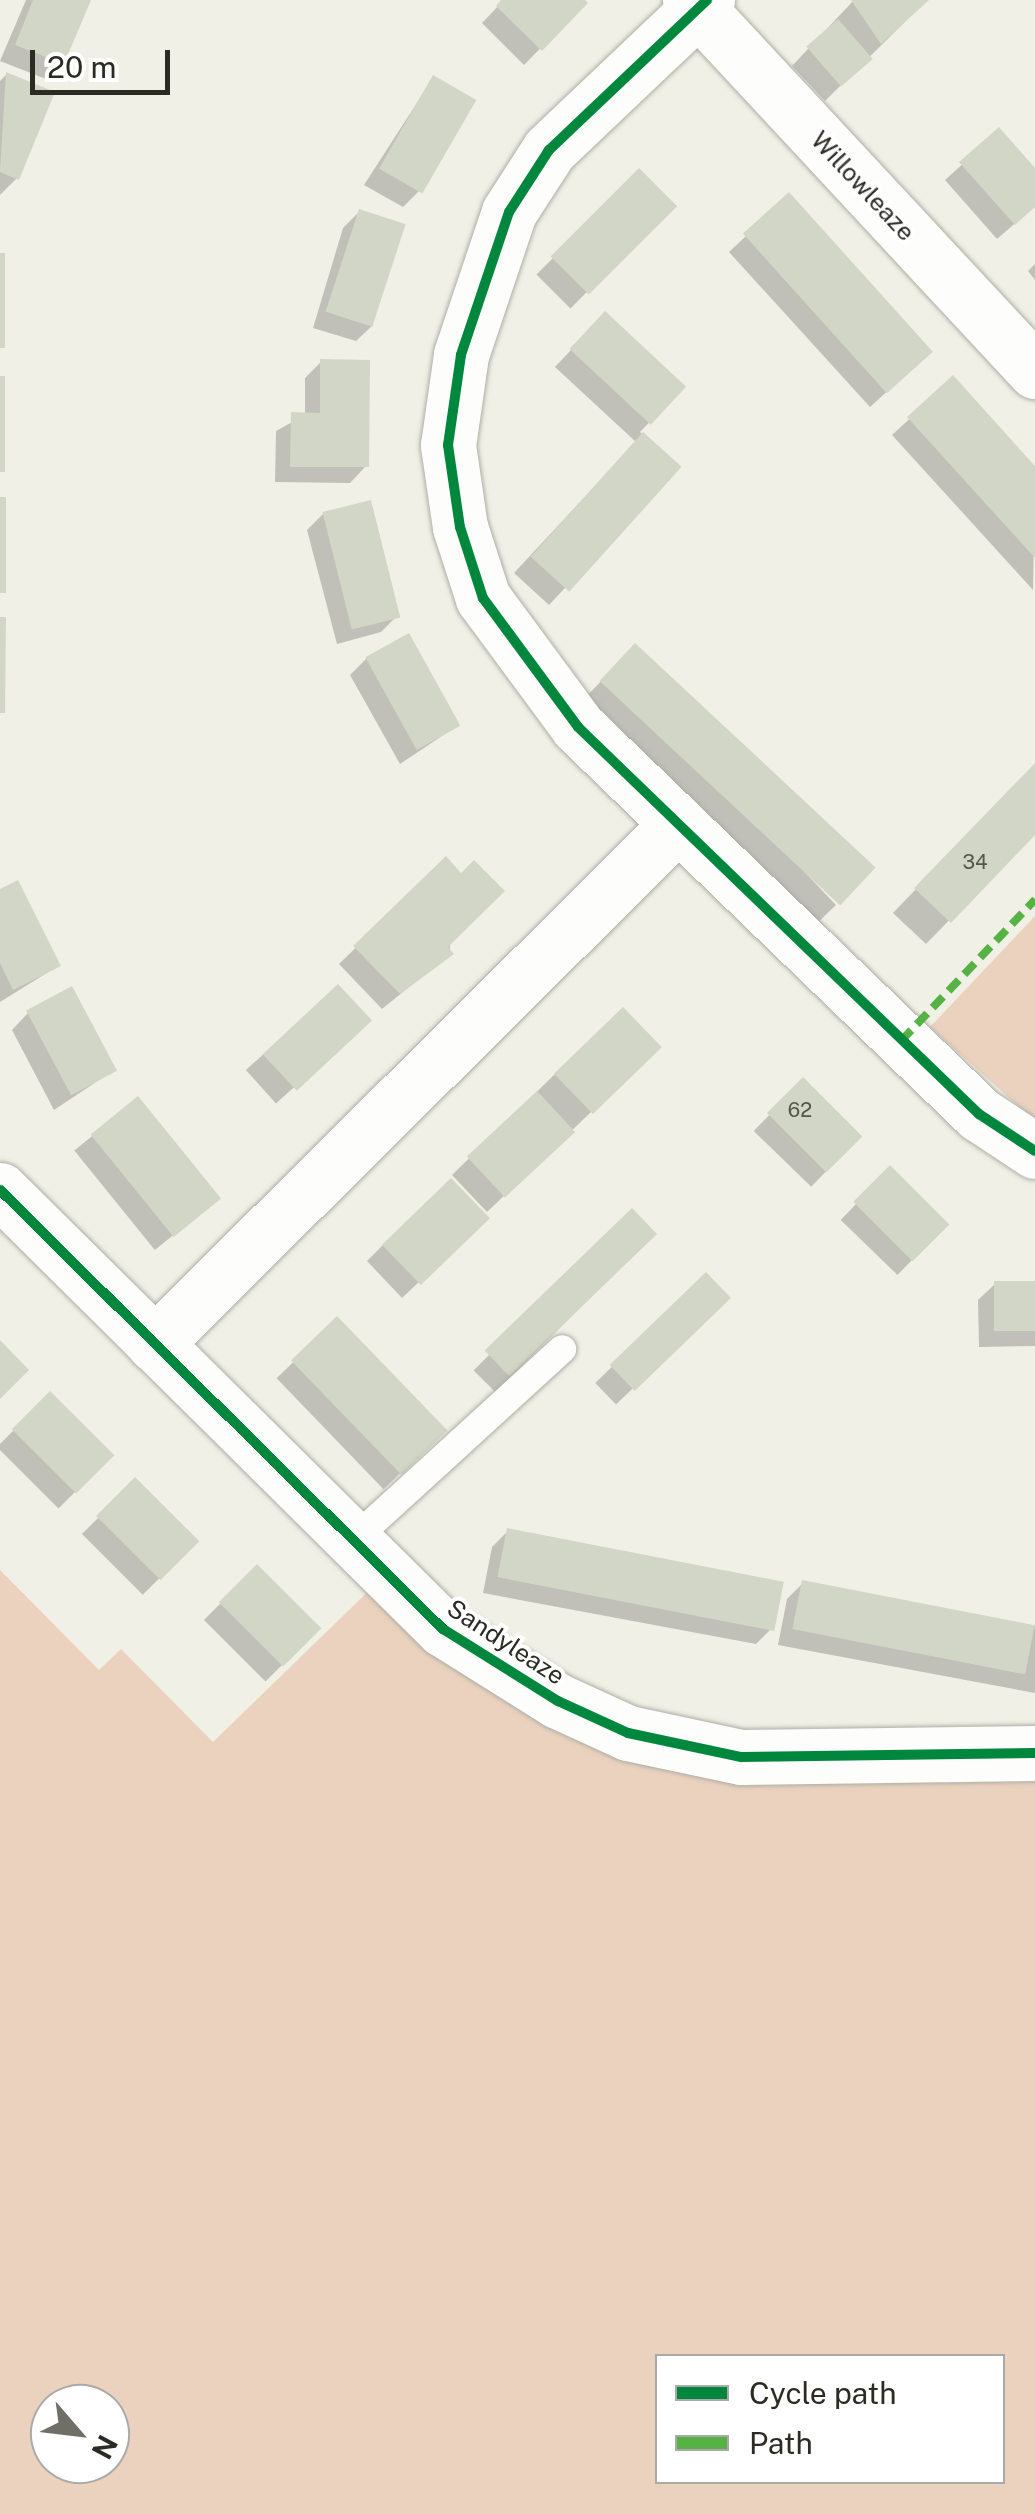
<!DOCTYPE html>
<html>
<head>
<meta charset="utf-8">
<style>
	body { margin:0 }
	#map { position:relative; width:1035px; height:2514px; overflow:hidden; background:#f1f0e6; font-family:"Public Sans",sans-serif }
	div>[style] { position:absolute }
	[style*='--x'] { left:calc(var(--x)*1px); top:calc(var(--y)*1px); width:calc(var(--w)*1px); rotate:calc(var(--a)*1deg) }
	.green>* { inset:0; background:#ebd2be }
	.shadow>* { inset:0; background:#0003; transform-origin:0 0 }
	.building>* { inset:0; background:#d2d6c7; transform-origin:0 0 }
	.roads { filter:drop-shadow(0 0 2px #aeaea6) drop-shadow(0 0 2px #aeaea6) }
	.lane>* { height:28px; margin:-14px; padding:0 14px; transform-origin:14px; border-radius:14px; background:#fdfdfb }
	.street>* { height:55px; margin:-27.5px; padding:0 27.5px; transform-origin:27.5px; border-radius:27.5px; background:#fdfdfb }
	.quiet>* { height:8px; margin-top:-4px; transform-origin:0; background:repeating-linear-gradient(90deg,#56b245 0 15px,transparent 0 23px) }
	.cycleway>* { height:10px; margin:-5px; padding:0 5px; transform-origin:5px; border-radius:5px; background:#00873e }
	span { translate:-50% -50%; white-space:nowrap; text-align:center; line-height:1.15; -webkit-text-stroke:8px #fff; paint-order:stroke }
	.number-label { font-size:20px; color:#55554c }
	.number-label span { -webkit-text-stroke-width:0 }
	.street-label { font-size:25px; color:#2b2a23 }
	.legend { position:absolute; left:655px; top:2354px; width:350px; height:130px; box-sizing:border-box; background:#fff; border:2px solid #aaaaa7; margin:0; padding:12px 18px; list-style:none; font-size:30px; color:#2b2a23 }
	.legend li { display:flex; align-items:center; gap:20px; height:50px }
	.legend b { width:50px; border:2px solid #aaaaa7 }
	.north { position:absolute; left:30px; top:2384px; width:100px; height:100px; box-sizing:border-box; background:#fff; border:2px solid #aaaaa7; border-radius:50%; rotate:118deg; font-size:28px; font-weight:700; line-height:40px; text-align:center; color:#2b2a23 }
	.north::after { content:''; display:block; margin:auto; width:35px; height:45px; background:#706f67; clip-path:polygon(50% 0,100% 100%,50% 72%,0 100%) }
	.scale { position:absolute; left:30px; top:50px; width:140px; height:45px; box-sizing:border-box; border:5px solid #2b2a23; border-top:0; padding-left:12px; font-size:30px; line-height:35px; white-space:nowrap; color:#2b2a23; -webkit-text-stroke:8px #fff; paint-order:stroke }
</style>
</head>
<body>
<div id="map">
	<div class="green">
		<div style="clip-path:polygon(1035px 916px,1035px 1121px,930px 1027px)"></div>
		<div style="clip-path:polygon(evenodd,0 1570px,99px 1670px,121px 1649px,213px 1742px,385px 1575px,628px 1733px,1035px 1753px,1035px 2514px,0 2514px,0 1570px,658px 2356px,1002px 2356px,1002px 2482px,658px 2482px,658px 2356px,0 1570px,50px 2404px,110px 2404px,110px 2464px,50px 2464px,50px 2404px)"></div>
	</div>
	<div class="shadow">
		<div style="clip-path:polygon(26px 0,88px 0,46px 79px,0 61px)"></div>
		<div style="clip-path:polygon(504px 0,582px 0,585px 3px,524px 65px,482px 23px)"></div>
		<div style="clip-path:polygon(854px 0,927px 0,825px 101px,792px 66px)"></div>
		<div style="clip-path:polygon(7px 74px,17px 178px,0 195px,0 81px)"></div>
		<div style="clip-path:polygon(433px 78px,419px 191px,403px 207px,364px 185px)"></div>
		<div style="clip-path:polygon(999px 131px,1035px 171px,1035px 206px,997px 239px,945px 180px)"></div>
		<div style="left:639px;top:172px;width:48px;height:145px;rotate:45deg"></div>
		<div style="clip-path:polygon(789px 196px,914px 367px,870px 407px,729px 252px)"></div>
		<div style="clip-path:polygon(359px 212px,373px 325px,356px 341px,313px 328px,343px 228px)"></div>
		<div style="clip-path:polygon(1035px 264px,1035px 280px,1028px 271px)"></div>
		<div style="clip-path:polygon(605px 314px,683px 387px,640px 432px,678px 467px,549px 605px,514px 573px,636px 442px,555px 367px)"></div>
		<div style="clip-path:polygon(321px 362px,366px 466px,350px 483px,275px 482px,276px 431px,305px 415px,305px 378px)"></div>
		<div style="clip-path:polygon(953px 379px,1035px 469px,1033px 590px,892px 435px)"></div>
		<div style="clip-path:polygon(323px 514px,397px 616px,381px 632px,337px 644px,307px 530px)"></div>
		<div style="clip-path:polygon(367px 658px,457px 726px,400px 764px,350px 675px)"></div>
		<div style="clip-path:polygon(612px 670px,836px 905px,812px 928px,577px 706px)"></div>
		<div style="clip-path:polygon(1035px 765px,1035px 832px,926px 944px,893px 913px)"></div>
		<div style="clip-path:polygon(446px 860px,450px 954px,382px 1009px,339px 964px)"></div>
		<div style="clip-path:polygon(0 892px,58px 966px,0 1002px)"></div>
		<div style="left:338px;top:987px;width:45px;height:124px;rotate:48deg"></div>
		<div style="clip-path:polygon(28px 1013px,114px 1070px,54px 1110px,12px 1030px)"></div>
		<div style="clip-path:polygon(642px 1063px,487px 1212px,452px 1175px,555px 1074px)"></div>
		<div style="left:803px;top:1080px;width:80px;height:71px;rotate:44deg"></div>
		<div style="left:138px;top:1099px;width:128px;height:82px;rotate:51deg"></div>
		<div style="left:890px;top:1169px;width:79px;height:71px;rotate:44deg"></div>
		<div style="left:632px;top:1212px;width:31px;height:224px;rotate:45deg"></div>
		<div style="clip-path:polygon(470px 1234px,402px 1298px,367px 1261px,383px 1245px)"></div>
		<div style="left:706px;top:1276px;width:30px;height:154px;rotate:46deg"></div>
		<div style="clip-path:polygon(995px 1284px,1035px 1284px,1035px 1346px,979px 1347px,978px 1300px)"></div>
		<div style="left:337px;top:1320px;width:154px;height:84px;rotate:46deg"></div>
		<div style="left:50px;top:1394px;width:87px;height:75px;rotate:45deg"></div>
		<div style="left:135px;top:1481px;width:86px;height:75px;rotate:45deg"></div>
		<div style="clip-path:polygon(508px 1531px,772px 1628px,756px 1644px,483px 1593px,492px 1547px)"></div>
		<div style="left:257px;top:1567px;width:87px;height:75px;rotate:45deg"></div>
		<div style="clip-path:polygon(803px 1583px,1035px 1626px,1035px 1693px,778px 1645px,787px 1599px)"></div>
	</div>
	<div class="building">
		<div style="clip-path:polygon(33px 0,91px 0,64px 64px,15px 45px)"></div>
		<div style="clip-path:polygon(501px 0,585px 0,588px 3px,542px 51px,496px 6px)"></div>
		<div style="clip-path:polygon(851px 0,929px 0,881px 44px)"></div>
		<div style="left:838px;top:19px;width:53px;height:42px;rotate:49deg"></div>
		<div style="clip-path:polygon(6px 72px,55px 92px,19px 180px,0 172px)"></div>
		<div style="left:433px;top:75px;width:50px;height:108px;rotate:30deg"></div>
		<div style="clip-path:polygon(999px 127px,1035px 168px,1035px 207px,1015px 225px,959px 162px)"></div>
		<div style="left:639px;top:168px;width:54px;height:125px;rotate:45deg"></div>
		<div style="left:789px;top:192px;width:215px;height:62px;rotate:48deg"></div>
		<div style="left:359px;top:209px;width:49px;height:108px;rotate:18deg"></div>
		<div style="left:0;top:253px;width:5px;height:95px"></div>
		<div style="left:605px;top:311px;width:111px;height:52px;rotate:43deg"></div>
		<div style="clip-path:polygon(320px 359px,370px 360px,369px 467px,290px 467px,291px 412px,320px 413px)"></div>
		<div style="clip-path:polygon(953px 375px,1035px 466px,1035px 558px,907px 417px)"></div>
		<div style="left:0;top:376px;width:5px;height:96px"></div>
		<div style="left:643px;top:432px;width:52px;height:168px;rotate:42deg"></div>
		<div style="left:0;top:497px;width:6px;height:96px"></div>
		<div style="left:371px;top:500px;width:121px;height:50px;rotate:76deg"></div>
		<div style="clip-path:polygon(0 617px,6px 617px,5px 713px,0 713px)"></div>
		<div style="left:409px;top:633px;width:106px;height:50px;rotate:61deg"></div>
		<div style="left:635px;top:643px;width:329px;height:52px;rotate:43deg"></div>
		<div style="clip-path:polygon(1035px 763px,1035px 835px,951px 923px,914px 888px)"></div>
		<div style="clip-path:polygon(446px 856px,461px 873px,474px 860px,505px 891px,448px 947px,454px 954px,400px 994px,353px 946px)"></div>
		<div style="clip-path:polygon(18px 880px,61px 966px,13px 990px,0 963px,0 889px)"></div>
		<div style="left:338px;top:984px;width:50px;height:103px;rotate:47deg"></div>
		<div style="left:72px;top:986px;width:96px;height:52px;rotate:62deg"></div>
		<div style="left:623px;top:1007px;width:56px;height:96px;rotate:46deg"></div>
		<div style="left:803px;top:1077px;width:84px;height:51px;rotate:45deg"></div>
		<div style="left:537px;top:1091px;width:56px;height:96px;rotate:47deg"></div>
		<div style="left:138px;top:1096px;width:132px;height:61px;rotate:51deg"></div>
		<div style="left:890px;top:1165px;width:84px;height:52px;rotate:45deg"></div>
		<div style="left:451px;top:1178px;width:56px;height:96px;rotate:46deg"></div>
		<div style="left:632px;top:1208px;width:36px;height:205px;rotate:46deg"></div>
		<div style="left:706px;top:1272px;width:36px;height:134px;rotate:46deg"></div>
		<div style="left:1035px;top:1281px;width:50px;height:41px;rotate:90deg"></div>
		<div style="left:337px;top:1316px;width:159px;height:64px;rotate:46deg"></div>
		<div style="clip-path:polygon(0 1340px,29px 1370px,0 1399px)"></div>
		<div style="left:50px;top:1391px;width:91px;height:54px;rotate:45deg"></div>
		<div style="left:135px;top:1477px;width:91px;height:55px;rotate:45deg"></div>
		<div style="left:507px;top:1528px;width:282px;height:50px;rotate:11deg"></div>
		<div style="left:257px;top:1564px;width:91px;height:54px;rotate:45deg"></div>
		<div style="left:802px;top:1580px;width:237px;height:50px;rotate:11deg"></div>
	</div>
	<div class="roads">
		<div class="lane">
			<div style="--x:351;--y:1542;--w:286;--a:-42.4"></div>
		</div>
		<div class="street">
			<div style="--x:690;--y:0;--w:507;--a:47.08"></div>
			<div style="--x:707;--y:0;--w:218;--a:136.5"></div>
			<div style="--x:549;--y:150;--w:74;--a:122.8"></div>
			<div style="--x:509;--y:212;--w:151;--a:108.6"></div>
			<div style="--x:461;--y:355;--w:91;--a:98.2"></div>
			<div style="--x:448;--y:445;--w:83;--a:81.7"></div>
			<div style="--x:460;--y:527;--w:75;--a:72.1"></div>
			<div style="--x:483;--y:598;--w:160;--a:53.6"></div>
			<div style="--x:578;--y:727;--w:557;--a:43.98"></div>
			<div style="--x:979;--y:1114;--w:67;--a:33.5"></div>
			<div style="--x:0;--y:1190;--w:624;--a:44.74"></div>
			<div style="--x:443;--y:1629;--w:136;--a:32.1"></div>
			<div style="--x:558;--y:1701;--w:77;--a:24.6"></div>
			<div style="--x:628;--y:1733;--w:116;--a:12"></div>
			<div style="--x:741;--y:1757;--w:294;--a:-0.8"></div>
			<div style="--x:154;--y:1344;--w:735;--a:-44.78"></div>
		</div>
	</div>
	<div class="quiet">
		<div style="--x:901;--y:1041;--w:195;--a:-46.5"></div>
	</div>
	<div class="cycleway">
		<div style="--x:707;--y:0;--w:218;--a:136.5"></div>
		<div style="--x:549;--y:150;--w:74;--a:122.8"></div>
		<div style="--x:509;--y:212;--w:151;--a:108.6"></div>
		<div style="--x:461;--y:355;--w:91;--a:98.2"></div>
		<div style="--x:448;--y:445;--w:83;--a:81.7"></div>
		<div style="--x:460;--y:527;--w:75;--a:72.1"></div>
		<div style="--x:483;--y:598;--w:160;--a:53.6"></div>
		<div style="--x:578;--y:727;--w:557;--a:43.98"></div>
		<div style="--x:979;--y:1114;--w:67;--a:33.5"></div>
		<div style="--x:0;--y:1190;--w:624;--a:44.74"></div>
		<div style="--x:443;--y:1629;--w:136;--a:32.1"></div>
		<div style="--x:558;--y:1701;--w:77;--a:24.6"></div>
		<div style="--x:628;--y:1733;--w:116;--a:12"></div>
		<div style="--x:741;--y:1757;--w:294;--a:-0.8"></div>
	</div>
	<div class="number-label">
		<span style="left:975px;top:862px">34</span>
		<span style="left:800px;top:1110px">62</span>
	</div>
	<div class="street-label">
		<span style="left:863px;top:186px;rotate:47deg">Willowleaze</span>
		<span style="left:506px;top:1642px;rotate:33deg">Sandyleaze</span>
	</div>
	<ul class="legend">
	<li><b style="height:12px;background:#00873e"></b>Cycle path</li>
	<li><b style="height:12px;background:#56b245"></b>Path</li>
	</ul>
	<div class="north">N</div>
	<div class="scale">20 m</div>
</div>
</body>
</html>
